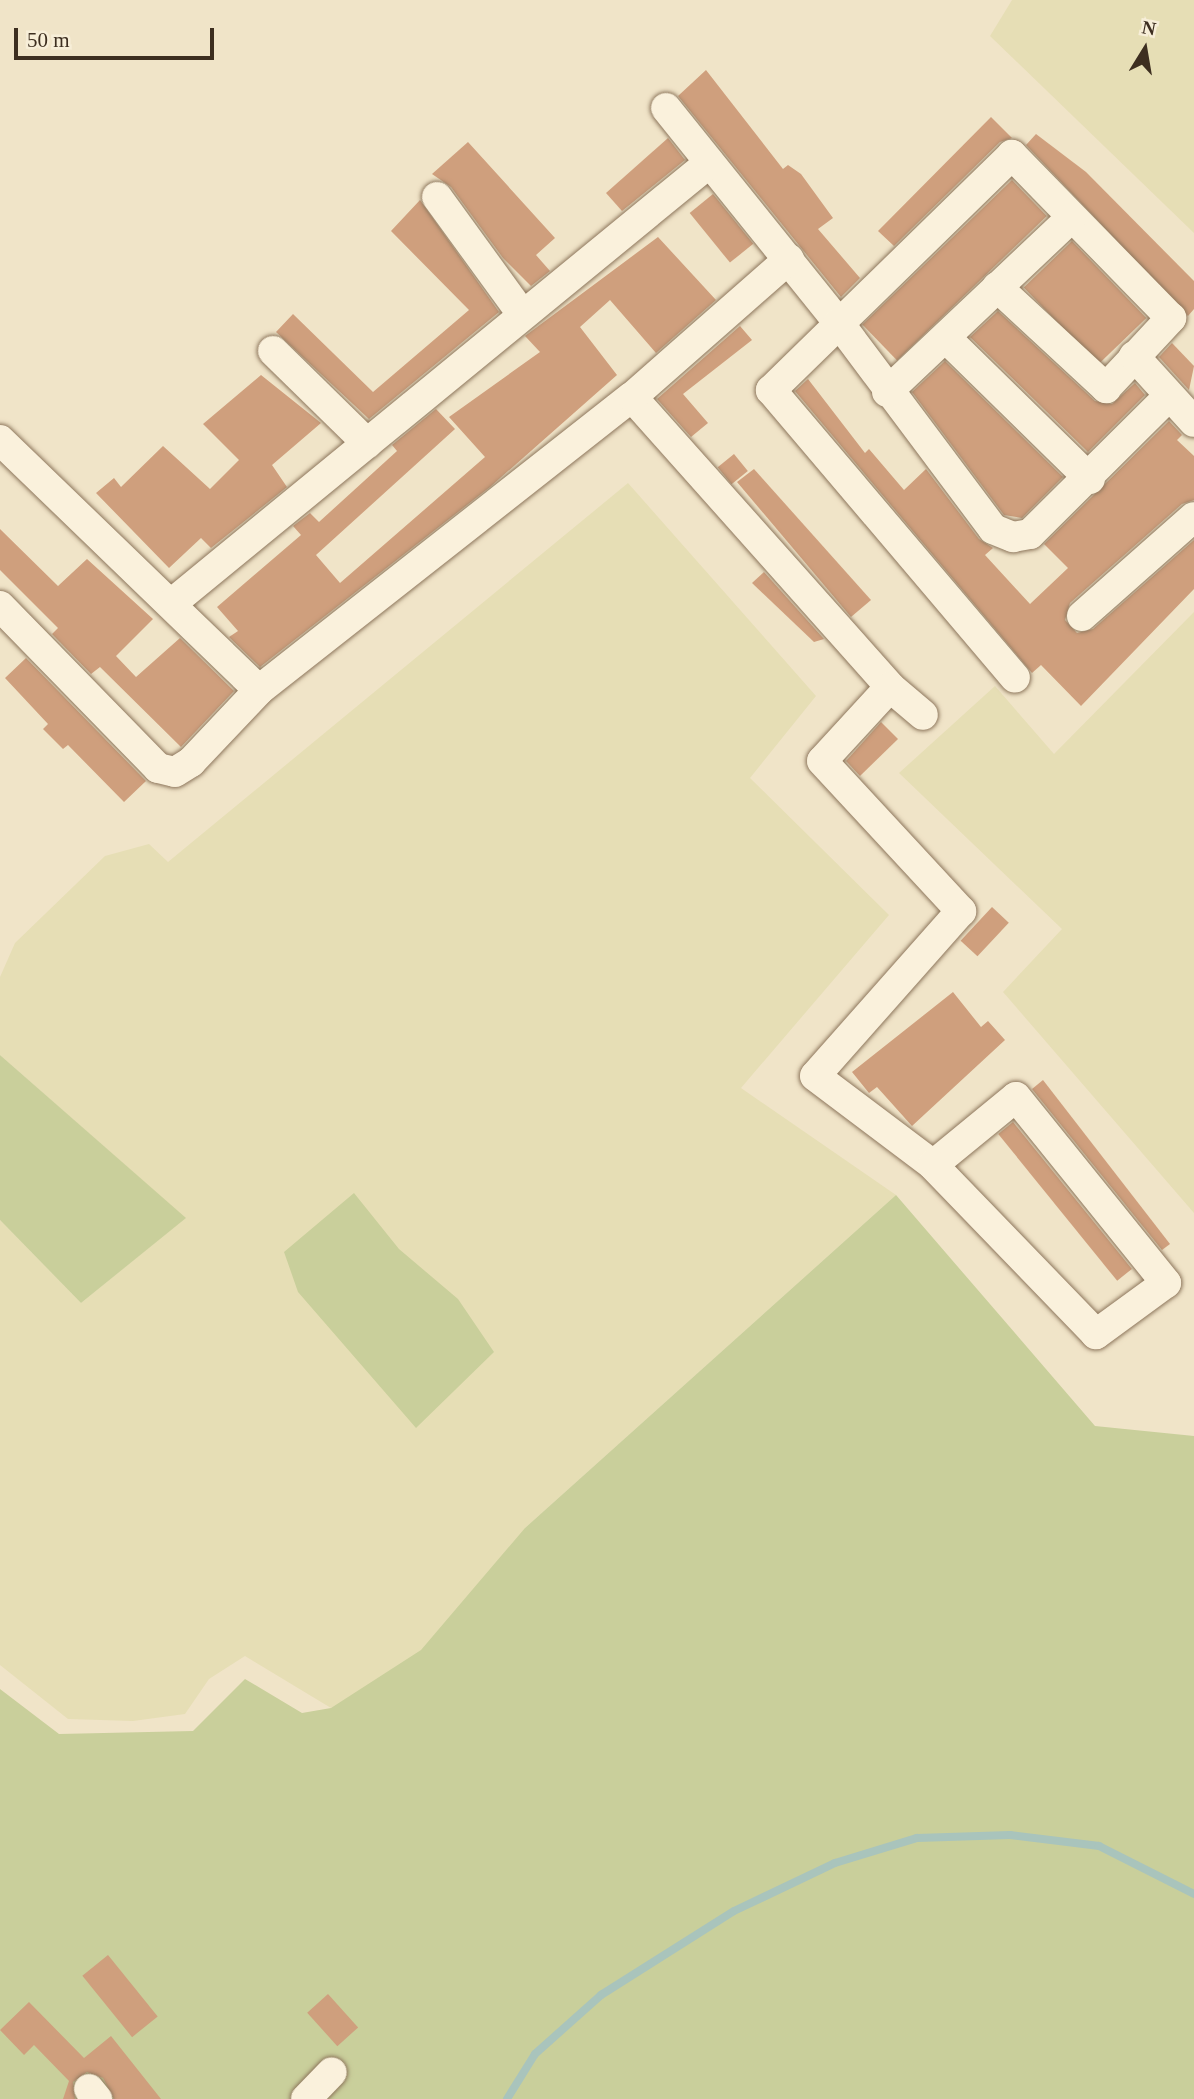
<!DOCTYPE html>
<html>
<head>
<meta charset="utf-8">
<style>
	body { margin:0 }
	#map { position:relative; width:1194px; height:2099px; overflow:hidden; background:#f0e4c8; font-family:"Times New Roman",serif }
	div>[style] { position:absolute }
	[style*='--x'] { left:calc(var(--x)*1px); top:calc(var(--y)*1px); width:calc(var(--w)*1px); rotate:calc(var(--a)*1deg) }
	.farmland>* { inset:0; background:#e6deb5 }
	.green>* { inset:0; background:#c9cf9b }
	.stream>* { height:8px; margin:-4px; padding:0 4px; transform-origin:4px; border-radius:4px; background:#a9c4bc }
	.building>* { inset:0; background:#cf9f7d; transform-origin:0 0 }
	.roads { filter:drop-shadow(0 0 2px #8d765c) drop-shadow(0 0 2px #8d765c) }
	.minor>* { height:30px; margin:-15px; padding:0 15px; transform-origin:15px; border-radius:15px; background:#faf1dc }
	span { translate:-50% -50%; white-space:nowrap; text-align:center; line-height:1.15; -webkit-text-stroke:7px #f7eed8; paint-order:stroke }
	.north { position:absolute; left:1110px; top:14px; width:70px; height:70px; -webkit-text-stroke:5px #f7eed8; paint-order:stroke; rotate:11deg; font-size:19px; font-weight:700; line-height:28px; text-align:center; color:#3d2e20 }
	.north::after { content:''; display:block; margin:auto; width:24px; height:32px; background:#3d2e20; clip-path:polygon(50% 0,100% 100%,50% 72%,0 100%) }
	.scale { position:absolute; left:14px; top:28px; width:200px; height:32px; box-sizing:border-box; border:4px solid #3d2e20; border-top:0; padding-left:9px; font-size:21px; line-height:24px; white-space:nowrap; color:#3d2e20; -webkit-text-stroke:5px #f7eed8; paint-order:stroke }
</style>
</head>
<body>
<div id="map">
	<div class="farmland">
		<div style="clip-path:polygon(1012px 0,1194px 0,1194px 233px,990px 36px)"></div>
		<div style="clip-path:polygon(628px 483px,816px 696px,750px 778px,889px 915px,741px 1088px,896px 1195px,525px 1528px,546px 1623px,331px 1708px,245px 1656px,209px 1679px,185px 1714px,133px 1721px,68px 1719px,0 1665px,0 1220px,81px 1303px,185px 1218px,0 1055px,0 977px,15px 943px,105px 856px,149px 844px,168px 862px)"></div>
		<div style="clip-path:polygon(1194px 612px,1194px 1213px,1003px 992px,1062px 929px,899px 773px,995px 686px,1054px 754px)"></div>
	</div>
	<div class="green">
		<div style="clip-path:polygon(0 1055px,186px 1218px,81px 1303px,0 1220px)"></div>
		<div style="clip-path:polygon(354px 1193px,399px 1249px,458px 1299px,494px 1352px,416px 1428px,298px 1292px,284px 1252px)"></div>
		<div style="clip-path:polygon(896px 1195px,1095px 1426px,1194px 1436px,1194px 2099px,0 2099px,0 1689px,59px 1734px,193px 1731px,245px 1679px,302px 1713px,331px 1708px,421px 1650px,525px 1528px)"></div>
	</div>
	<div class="stream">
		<div style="--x:507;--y:2099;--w:53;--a:-58.1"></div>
		<div style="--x:535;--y:2054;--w:89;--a:-41.8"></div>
		<div style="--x:601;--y:1995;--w:157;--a:-32.3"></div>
		<div style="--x:734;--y:1911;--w:112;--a:-25.4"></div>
		<div style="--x:835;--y:1863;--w:86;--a:-17"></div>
		<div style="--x:917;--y:1838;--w:93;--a:-1.8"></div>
		<div style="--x:1010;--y:1835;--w:90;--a:7"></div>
		<div style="--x:1099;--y:1846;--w:106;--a:26.8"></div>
	</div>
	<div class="building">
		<div style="clip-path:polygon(706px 70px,783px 169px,788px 165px,801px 174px,833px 218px,818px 229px,860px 278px,841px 297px,678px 96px)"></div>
		<div style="clip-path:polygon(991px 117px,1012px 138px,1000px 142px,894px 246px,878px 231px)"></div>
		<div style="clip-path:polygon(1036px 134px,1086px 172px,1194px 281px,1194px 309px,1188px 316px,1026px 145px)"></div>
		<div style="clip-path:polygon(668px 138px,685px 160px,622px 211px,606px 193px)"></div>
		<div style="clip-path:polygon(468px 142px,555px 238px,536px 255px,550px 271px,531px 286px,503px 258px,451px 187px,432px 174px)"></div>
		<div style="left:1012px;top:180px;width:50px;height:208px;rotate:46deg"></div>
		<div style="left:713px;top:194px;width:64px;height:30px;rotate:51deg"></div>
		<div style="clip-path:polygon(420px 200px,499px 312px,369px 419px,276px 332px,293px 314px,373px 392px,469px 310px,391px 231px)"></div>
		<div style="clip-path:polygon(658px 237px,716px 300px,656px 353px,610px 300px,580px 327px,617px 375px,490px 487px,260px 667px,229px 637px,238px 631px,217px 607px,301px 535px,293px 526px,310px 513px,319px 522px,397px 451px,392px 445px,436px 409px,455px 429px,316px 555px,340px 583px,485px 457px,449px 417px,540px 352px,525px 336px)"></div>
		<div style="left:1072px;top:241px;width:107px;height:67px;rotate:46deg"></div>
		<div style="clip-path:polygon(998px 311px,1095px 401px,1112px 404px,1135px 383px,1145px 395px,1088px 452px,970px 337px)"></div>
		<div style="clip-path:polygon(740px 326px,752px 340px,683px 394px,708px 423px,691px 437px,657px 399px)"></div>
		<div style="clip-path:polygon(1172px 343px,1194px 366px,1189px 390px,1159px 357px)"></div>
		<div style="clip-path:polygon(945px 361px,1063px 477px,1022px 518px,1004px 515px,912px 392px)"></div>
		<div style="clip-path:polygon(261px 375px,321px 423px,272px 465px,287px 487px,211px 548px,201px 538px,169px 568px,96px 493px,114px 478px,121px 487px,163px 446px,210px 489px,239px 460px,203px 424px)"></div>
		<div style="clip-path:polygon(808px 379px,865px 453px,869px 449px,904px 490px,926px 469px,979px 539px,993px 548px,985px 555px,1030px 604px,1068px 568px,1044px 544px,1169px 421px,1182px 435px,1177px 440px,1194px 456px,1194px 500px,1182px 504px,1070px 603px,1065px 620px,1077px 633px,1093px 629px,1194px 540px,1194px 589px,1081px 706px,1041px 665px,1032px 673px,795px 391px)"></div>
		<div style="left:734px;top:454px;width:22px;height:21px;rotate:51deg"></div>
		<div style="clip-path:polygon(754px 469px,871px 600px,851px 617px,737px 482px)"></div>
		<div style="clip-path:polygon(0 529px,58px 586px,87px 559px,153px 619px,116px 656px,136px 677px,180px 638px,234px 691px,181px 747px,100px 667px,91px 674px,52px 634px,58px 628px,0 570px)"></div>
		<div style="clip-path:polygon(764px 572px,824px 639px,814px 642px,752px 583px)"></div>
		<div style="clip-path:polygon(26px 658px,146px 781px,124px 802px,68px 745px,63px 749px,43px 729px,48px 724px,5px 678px)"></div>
		<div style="clip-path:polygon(881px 722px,898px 739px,860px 776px,846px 761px)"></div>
		<div style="left:992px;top:907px;width:23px;height:46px;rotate:43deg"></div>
		<div style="clip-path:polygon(953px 992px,981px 1027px,988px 1021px,1005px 1040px,912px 1126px,877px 1087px,869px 1093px,852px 1072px)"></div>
		<div style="clip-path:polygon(1043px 1080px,1170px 1244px,1162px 1250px,1032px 1089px)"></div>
		<div style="left:1013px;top:1122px;width:189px;height:19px;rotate:51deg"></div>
		<div style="left:108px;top:1955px;width:79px;height:33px;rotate:51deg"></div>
		<div style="left:328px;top:1994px;width:45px;height:28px;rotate:48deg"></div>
		<div style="clip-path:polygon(29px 2002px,84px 2058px,111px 2036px,161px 2099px,114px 2099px,103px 2078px,87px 2072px,73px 2082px,75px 2099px,63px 2099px,69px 2081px,34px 2045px,24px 2055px,0 2030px)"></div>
	</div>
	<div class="roads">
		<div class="minor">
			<div style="--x:666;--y:108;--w:276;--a:51.2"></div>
			<div style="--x:839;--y:323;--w:257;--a:53.2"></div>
			<div style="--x:993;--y:529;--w:22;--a:22"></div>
			<div style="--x:1013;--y:537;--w:17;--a:-10"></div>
			<div style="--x:1030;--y:534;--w:196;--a:-44.8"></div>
			<div style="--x:437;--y:197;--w:145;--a:54"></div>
			<div style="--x:997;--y:287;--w:149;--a:42.8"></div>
			<div style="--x:1106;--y:388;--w:96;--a:-47.1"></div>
			<div style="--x:1171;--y:318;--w:228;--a:-134.3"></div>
			<div style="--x:1012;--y:155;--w:337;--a:135.7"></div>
			<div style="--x:771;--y:390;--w:377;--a:49.7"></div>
			<div style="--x:947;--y:339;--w:200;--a:44.4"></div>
			<div style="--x:273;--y:351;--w:132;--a:44.4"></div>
			<div style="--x:1134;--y:356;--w:89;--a:47.7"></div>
			<div style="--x:887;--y:392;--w:253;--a:-43.4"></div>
			<div style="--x:632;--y:397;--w:388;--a:48.3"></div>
			<div style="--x:890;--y:687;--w:43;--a:40.3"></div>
			<div style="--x:0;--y:440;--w:360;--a:44"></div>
			<div style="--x:259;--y:690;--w:474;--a:-38.2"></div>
			<div style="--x:632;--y:397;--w:209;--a:-41.3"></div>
			<div style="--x:171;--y:604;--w:696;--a:-39.34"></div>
			<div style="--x:0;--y:606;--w:226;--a:45.7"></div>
			<div style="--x:158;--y:768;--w:17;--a:13"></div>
			<div style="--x:175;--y:772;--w:19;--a:-32"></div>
			<div style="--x:191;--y:762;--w:99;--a:-46.6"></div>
			<div style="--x:1082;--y:616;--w:149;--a:-41.5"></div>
			<div style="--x:890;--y:687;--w:100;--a:132.6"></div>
			<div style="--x:822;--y:761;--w:205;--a:47.2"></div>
			<div style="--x:961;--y:911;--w:220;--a:131.5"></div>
			<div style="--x:815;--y:1076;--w:148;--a:37"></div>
			<div style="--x:933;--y:1165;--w:107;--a:-39.3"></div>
			<div style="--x:1016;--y:1097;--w:239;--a:51.1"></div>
			<div style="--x:1166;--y:1283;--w:87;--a:143.9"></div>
			<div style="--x:1096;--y:1334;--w:235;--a:-134"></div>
			<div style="--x:89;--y:2089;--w:13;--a:51"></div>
			<div style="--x:306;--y:2099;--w:37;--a:-46"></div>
		</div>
	</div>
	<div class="north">N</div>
	<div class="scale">50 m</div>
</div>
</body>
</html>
